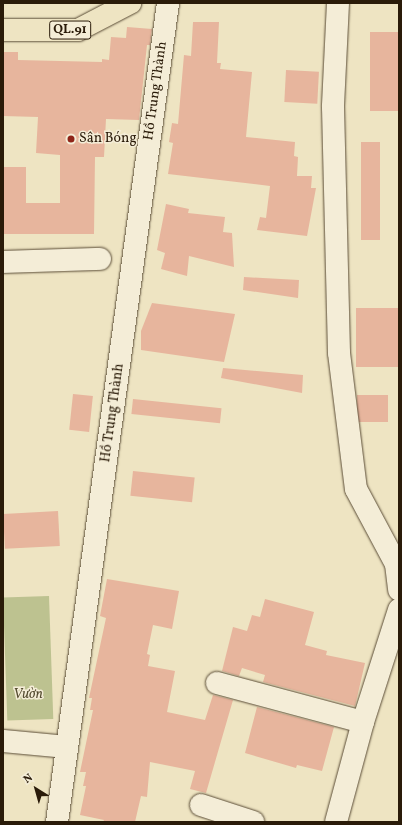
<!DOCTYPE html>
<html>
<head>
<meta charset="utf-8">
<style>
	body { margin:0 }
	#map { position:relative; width:402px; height:825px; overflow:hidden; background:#eee4c2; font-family:Vollkorn,serif }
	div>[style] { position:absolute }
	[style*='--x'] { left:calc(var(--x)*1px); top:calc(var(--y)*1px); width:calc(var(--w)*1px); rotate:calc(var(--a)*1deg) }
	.green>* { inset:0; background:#bdc290; transform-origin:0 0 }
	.building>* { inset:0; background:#e7b59d; transform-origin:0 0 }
	.roads { filter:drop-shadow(0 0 1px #5b4d37) drop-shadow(0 0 1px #5b4d37) }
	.minor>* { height:22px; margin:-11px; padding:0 11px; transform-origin:11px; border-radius:11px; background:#f4edd7 }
	.highway>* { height:22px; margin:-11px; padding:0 11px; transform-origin:11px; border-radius:11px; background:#eee4c2 }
	.dots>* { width:11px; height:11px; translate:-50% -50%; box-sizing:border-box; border:2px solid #f4edd7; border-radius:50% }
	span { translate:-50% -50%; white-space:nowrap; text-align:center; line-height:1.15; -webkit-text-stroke:3px #f4edd7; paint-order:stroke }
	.shield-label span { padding:1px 3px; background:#f4edd7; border:1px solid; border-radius:3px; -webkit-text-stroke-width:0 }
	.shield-label { font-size:13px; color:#2a1b09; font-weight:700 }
	.street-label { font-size:14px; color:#2a1b09 }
	.poi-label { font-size:14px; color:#2a1b09 }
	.left { translate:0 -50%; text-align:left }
	.park-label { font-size:14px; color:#564d32; font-style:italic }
	.frame { position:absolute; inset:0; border:4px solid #2a1b09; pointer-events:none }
	.north { position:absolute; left:16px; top:769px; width:40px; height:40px; -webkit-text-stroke:3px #f4edd7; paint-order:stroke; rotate:323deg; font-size:11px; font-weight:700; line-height:16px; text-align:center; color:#2a1b09 }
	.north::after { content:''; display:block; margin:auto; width:14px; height:18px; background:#2a1b09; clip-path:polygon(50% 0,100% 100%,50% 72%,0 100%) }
</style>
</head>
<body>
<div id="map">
	<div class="green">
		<div style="left:49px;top:596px;width:123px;height:46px;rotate:88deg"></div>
	</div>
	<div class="building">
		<div style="clip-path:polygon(193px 22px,219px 22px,217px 63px,221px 63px,220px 69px,252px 72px,246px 137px,295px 142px,294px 156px,298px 157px,297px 176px,312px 176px,311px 188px,316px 188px,307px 236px,257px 230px,260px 217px,266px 218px,270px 186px,168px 174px,173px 143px,169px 142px,172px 123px,178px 124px,184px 55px,191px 56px)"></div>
		<div style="clip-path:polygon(127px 27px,152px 29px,150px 45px,147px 45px,139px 120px,106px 119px,104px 157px,95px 157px,94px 234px,3px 234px,3px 167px,26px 167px,26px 203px,60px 203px,60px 155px,36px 153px,38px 117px,3px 116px,3px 52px,18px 52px,18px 60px,102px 62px,102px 59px,109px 60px,111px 37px,126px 38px)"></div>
		<div style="left:370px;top:32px;width:29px;height:79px"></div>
		<div style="left:286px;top:70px;width:33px;height:32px;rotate:3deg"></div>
		<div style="left:361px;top:142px;width:19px;height:98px"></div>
		<div style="clip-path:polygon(166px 204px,189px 209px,188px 213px,225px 217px,223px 232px,232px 233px,234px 267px,189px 256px,187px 276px,161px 269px,165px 253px,157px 250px)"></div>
		<div style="clip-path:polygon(244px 277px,299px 280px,298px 298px,243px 290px)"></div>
		<div style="clip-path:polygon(152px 303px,235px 314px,224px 362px,141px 350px,141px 331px)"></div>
		<div style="left:399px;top:308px;width:59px;height:43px;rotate:90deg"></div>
		<div style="clip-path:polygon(223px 368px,303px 375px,302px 393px,221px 378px)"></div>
		<div style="left:73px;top:394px;width:20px;height:36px;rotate:6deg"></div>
		<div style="left:357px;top:395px;width:31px;height:27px"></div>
		<div style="left:133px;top:399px;width:89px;height:15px;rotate:6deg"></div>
		<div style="left:133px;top:471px;width:62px;height:25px;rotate:6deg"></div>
		<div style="left:58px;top:511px;width:35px;height:55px;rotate:87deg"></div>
		<div style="clip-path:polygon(107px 579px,179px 591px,172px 629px,153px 625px,147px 654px,150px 655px,148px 666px,175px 671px,167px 712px,205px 720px,213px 695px,233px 700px,206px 793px,190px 789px,195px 771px,150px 762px,147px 797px,141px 796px,135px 822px,103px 822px,104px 820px,80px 815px,86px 786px,83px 786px,86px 772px,80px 772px,93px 710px,90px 710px,92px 698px,89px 698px,106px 618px,100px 616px)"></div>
		<div style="clip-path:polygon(265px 599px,314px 612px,305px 645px,327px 651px,326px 655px,365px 663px,355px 706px,263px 682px,265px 675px,242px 668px,239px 676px,222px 671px,233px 627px,247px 631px,252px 615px,260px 617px)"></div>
		<div style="clip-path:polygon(257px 707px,334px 727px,322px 771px,297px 765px,296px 768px,245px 753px)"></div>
	</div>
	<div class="roads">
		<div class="minor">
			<div style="--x:338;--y:3;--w:104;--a:92.8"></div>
			<div style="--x:333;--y:107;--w:246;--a:88.6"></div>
			<div style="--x:339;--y:353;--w:137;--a:82.9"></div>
			<div style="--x:356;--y:489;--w:85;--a:61.9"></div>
			<div style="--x:396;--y:564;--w:26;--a:83"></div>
			<div style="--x:3;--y:262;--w:97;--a:-1.8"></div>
			<div style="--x:217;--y:683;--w:151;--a:15"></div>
			<div style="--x:3;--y:741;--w:64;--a:5.4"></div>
			<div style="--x:201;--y:805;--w:55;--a:18.1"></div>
			<div style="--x:57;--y:822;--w:826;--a:-82.28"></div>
			<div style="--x:336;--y:822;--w:104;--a:-74.9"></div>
			<div style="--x:363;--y:722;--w:118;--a:-72.2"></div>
		</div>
		<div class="highway">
			<div style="--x:3;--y:30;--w:75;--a:0"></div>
			<div style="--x:78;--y:30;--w:59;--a:-27.4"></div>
		</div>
	</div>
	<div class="dots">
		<div style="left:71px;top:139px;background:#8f2418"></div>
	</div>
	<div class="shield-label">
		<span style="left:70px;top:30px">QL.91</span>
	</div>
	<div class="street-label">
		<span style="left:156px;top:91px;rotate:-82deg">Hồ Trung Thành</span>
		<span style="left:113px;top:413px;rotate:-82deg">Hồ Trung Thành</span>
	</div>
	<div class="poi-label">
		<span class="left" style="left:79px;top:139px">Sân Bóng</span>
	</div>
	<div class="park-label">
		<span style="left:28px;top:695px">Vườn</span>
	</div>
	<div class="frame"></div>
	<div class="north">N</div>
</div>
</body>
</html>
